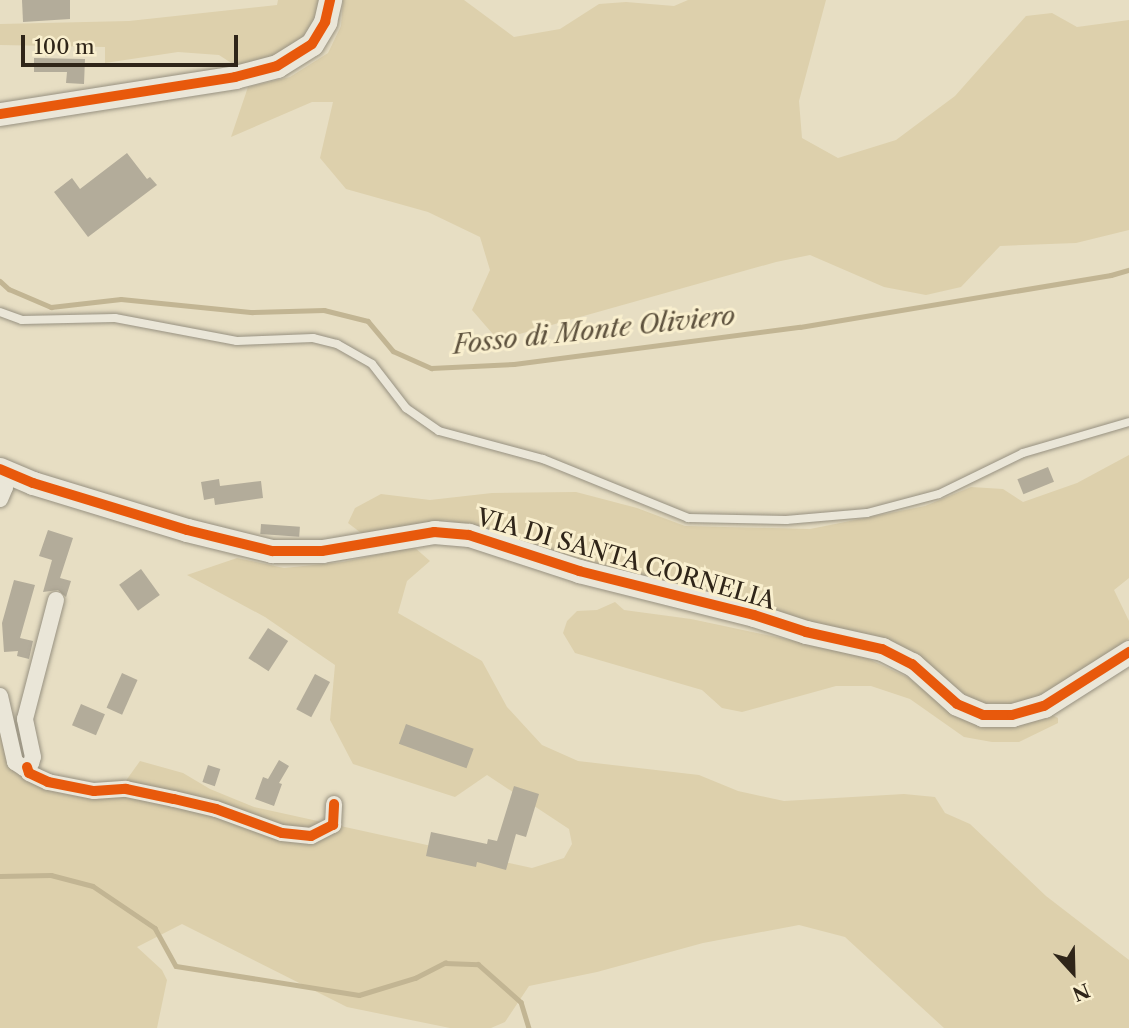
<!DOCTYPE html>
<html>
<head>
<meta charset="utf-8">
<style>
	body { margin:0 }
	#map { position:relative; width:1129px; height:1028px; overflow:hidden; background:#e7dec3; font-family:"Libre Caslon Text",serif }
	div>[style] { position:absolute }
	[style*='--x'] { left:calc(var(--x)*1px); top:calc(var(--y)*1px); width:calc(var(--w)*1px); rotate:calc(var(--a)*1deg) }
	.green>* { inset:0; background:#ddd0ac }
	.stream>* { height:4.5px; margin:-2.25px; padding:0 2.25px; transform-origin:2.25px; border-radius:2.25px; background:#c2b593 }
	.building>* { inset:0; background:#b3ac9a; transform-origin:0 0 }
	.roads { filter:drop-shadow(0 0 2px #979181) drop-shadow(0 0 2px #979181) }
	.lane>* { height:8px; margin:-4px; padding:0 4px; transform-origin:4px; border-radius:4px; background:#eae6d8 }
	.street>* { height:16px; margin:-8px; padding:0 8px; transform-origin:8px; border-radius:8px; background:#eae6d8 }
	.secondary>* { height:23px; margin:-11.5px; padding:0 11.5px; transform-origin:11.5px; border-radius:11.5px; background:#eae6d8 }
	.cycleway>* { height:10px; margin:-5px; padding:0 5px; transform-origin:5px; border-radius:5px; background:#e8590c }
	span { translate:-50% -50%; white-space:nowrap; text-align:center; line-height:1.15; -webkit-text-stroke:6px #f9efce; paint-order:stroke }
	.street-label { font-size:24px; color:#2f2519 }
	.water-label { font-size:26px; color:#5d513d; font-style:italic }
	.north { position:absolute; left:1038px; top:937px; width:70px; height:70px; -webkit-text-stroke:5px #f9efce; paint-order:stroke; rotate:158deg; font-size:19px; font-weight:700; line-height:28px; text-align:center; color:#2f2519 }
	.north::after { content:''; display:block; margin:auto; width:24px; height:32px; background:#2f2519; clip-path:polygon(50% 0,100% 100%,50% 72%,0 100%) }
	.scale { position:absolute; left:21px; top:35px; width:217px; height:32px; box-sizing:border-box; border:4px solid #2f2519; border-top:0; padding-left:9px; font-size:21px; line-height:24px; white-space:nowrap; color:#2f2519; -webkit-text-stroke:5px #f9efce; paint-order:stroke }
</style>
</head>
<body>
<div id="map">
	<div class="green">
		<div style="clip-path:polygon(278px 0,319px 0,317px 15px,303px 40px,276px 57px,236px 66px,219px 55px,178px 52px,105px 63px,105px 47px,0 45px,0 24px,129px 21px,277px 5px)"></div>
		<div style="clip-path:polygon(343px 0,464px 0,514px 37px,560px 29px,599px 4px,626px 2px,674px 6px,688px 0,826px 0,799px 101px,802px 138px,838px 158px,896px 140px,955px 96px,1026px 16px,1052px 13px,1077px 27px,1129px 20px,1129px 230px,1076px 243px,1000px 246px,961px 287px,926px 295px,884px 287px,810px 255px,776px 262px,498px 340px,472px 310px,490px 270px,480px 237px,428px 212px,346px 189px,320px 158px,333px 102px,312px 102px,231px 137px,248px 87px,290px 77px,328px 53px,341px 26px)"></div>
		<div style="clip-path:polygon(1129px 455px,1129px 578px,1114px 590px,1129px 621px,1129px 638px,1061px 689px,1014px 704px,977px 703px,922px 663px,592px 566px,484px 529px,446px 520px,365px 536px,348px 523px,355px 508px,381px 494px,430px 500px,492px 493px,576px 492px,637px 508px,685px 526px,810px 529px,925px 506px,971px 487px,1003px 489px,1023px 502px,1077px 483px)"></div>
		<div style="clip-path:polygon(414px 547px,430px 561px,407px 581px,398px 613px,482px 661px,507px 707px,542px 745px,578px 761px,699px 775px,738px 791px,784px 801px,904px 794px,935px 797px,945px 813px,970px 824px,1046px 896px,1129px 960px,1129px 1028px,944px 1028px,845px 937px,799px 925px,703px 943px,597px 972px,529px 986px,505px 1022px,491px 1028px,450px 1028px,347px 1007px,182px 924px,137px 947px,162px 970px,167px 980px,157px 1028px,0 1028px,0 722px,9px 761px,19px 775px,91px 793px,125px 782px,140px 761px,183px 773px,210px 789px,254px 807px,532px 868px,564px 858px,572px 844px,569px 829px,487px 775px,455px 797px,353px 764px,330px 720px,335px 665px,265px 617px,187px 575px,237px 558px,284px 568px,343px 562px)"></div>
		<div style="clip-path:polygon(615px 602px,624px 610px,691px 619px,860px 655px,909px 678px,956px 717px,994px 727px,1050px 714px,1058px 718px,1058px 723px,1019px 742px,992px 742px,964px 737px,910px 699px,871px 686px,836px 686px,742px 712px,722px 708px,702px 690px,575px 653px,563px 633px,567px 621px,577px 611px,597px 610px)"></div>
	</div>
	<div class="stream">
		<div style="--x:0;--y:281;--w:12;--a:42"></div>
		<div style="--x:9;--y:289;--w:46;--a:23.2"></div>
		<div style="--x:51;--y:307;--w:70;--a:-6.5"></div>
		<div style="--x:121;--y:299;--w:132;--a:5.7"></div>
		<div style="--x:252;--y:312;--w:72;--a:-1.6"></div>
		<div style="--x:324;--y:310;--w:45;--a:14"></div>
		<div style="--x:368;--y:321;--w:39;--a:50"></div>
		<div style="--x:393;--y:351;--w:42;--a:24.1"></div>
		<div style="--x:431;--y:368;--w:83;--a:-2.8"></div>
		<div style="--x:514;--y:364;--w:288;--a:-7.4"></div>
		<div style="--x:800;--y:327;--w:315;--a:-9.5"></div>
		<div style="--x:1111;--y:275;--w:19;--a:-16"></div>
		<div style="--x:0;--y:876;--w:51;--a:-1.1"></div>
		<div style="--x:51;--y:875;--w:43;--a:14.7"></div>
		<div style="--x:93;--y:886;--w:75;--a:34.1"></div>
		<div style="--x:155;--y:928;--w:43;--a:61.1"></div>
		<div style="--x:176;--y:966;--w:185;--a:9"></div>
		<div style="--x:359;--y:995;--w:59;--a:-16.9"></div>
		<div style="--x:415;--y:978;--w:34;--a:-27"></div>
		<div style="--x:445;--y:963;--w:33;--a:2"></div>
		<div style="--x:478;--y:964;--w:57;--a:41.5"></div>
		<div style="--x:521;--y:1002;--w:27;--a:73"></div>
	</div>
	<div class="building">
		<div style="clip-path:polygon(22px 0,70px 0,70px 19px,23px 22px)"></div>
		<div style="clip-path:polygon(34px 58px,85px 59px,84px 84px,66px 83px,67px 72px,34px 72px)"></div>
		<div style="clip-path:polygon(127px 153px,147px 179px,150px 177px,157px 185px,88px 237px,54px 192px,72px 178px,80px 189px)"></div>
		<div style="left:1048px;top:467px;width:16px;height:33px;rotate:68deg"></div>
		<div style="clip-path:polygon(219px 479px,220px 486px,261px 481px,263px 498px,215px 505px,214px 498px,204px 500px,201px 482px)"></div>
		<div style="left:261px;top:524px;width:39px;height:10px;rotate:4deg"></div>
		<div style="clip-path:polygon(48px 530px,73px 538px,60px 578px,71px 581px,66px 597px,58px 590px,43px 592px,52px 560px,39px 556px)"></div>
		<div style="left:141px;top:569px;width:32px;height:27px;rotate:54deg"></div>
		<div style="clip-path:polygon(14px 580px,35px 585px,20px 638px,33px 641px,29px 659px,17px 656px,18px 651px,4px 652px,2px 623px)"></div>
		<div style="left:268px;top:628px;width:24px;height:36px;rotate:33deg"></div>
		<div style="left:122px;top:673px;width:17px;height:38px;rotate:24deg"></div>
		<div style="left:315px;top:674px;width:17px;height:40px;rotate:28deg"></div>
		<div style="left:81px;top:704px;width:26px;height:23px;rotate:23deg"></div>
		<div style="left:406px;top:724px;width:72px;height:21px;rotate:20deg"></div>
		<div style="clip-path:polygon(279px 760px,289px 766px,279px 783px,282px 784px,274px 806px,255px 799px,263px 777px,268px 779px)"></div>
		<div style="left:208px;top:765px;width:13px;height:18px;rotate:18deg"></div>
		<div style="clip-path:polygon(514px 786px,539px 794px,526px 837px,516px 834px,506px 870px,477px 862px,476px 867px,426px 856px,431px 832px,487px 844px,488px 839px,497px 841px)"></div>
	</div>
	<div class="roads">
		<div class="lane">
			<div style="--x:0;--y:312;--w:23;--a:20"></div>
			<div style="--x:22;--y:320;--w:93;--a:-1.2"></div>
			<div style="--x:115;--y:318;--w:124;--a:10.7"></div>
			<div style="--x:237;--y:341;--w:76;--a:-2.3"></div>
			<div style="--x:313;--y:338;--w:25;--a:14"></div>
			<div style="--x:337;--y:344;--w:40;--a:29.7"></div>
			<div style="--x:372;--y:364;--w:56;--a:52.3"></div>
			<div style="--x:406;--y:408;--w:40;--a:34.9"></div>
			<div style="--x:439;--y:431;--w:108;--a:15.1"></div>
			<div style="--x:543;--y:459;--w:157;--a:22.1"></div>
			<div style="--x:688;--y:518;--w:98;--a:1.2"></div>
			<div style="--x:786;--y:520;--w:81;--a:-4.9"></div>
			<div style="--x:867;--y:513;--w:74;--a:-14.8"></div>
			<div style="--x:939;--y:494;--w:93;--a:-26"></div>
			<div style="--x:1023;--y:453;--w:110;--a:-16.3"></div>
		</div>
		<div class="street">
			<div style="--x:0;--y:499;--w:13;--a:-67"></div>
			<div style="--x:5;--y:487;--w:15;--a:-94"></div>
			<div style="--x:0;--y:696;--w:68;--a:77.2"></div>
			<div style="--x:15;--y:762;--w:11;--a:34"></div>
			<div style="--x:24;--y:768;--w:9;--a:-36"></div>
			<div style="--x:31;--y:763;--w:6;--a:-72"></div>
			<div style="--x:33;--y:757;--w:39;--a:-102"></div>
			<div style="--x:25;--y:719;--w:123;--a:-75.4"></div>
			<div style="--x:27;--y:767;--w:6;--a:72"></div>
			<div style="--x:29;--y:773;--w:21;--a:25"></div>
			<div style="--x:48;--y:782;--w:47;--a:11.1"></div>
			<div style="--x:94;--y:791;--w:32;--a:-4"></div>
			<div style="--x:126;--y:789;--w:49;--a:11.8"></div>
			<div style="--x:174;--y:799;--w:43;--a:13.4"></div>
			<div style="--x:216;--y:809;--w:70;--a:20"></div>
			<div style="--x:282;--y:833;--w:29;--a:6"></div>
			<div style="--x:311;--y:836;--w:25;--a:-27"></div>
			<div style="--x:333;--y:825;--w:21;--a:-87"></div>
		</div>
		<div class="secondary">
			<div style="--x:0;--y:114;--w:238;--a:-8.9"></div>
			<div style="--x:235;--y:77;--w:43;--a:-14.7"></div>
			<div style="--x:277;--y:66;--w:41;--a:-32.2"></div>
			<div style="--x:312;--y:44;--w:26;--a:-59"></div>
			<div style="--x:325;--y:22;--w:23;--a:-77"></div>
			<div style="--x:0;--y:469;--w:36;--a:23"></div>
			<div style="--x:33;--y:483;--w:161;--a:17"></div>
			<div style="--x:187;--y:530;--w:88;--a:13.9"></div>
			<div style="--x:272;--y:551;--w:50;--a:0"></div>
			<div style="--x:322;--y:551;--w:114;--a:-9.6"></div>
			<div style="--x:434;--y:532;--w:35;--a:5"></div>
			<div style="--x:469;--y:535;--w:116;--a:18.1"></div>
			<div style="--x:579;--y:571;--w:180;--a:14.1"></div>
			<div style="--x:754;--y:615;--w:55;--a:18.1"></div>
			<div style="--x:806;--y:632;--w:78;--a:12.6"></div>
			<div style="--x:882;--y:649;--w:34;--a:27"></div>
			<div style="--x:912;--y:664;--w:60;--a:41.6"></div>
			<div style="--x:957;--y:704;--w:28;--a:23"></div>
			<div style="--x:983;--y:715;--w:29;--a:0"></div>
			<div style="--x:1012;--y:715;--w:33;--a:-16"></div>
			<div style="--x:1044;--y:706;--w:101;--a:-32.4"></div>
		</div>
	</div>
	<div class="cycleway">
		<div style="--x:0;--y:114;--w:238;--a:-8.9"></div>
		<div style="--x:235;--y:77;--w:43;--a:-14.7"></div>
		<div style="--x:277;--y:66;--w:41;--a:-32.2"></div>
		<div style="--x:312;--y:44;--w:26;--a:-59"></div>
		<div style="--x:325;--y:22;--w:23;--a:-77"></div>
		<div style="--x:0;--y:469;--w:36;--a:23"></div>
		<div style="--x:33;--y:483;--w:161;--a:17"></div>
		<div style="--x:187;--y:530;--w:88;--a:13.9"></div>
		<div style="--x:272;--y:551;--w:50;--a:0"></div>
		<div style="--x:322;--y:551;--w:114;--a:-9.6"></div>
		<div style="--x:434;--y:532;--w:35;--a:5"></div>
		<div style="--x:469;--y:535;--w:116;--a:18.1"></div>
		<div style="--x:579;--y:571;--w:180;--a:14.1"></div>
		<div style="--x:754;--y:615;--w:55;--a:18.1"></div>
		<div style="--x:806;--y:632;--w:78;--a:12.6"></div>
		<div style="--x:882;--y:649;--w:34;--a:27"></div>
		<div style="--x:912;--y:664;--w:60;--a:41.6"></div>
		<div style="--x:957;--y:704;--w:28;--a:23"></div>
		<div style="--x:983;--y:715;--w:29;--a:0"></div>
		<div style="--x:1012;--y:715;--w:33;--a:-16"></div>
		<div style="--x:1044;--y:706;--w:101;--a:-32.4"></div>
		<div style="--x:27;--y:767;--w:6;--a:72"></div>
		<div style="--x:29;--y:773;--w:21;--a:25"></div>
		<div style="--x:48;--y:782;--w:47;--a:11.1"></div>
		<div style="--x:94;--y:791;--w:32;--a:-4"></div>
		<div style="--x:126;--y:789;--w:49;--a:11.8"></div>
		<div style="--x:174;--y:799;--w:43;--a:13.4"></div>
		<div style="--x:216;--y:809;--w:70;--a:20"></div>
		<div style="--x:282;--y:833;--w:29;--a:6"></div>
		<div style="--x:311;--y:836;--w:25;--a:-27"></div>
		<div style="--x:333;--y:825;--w:21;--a:-87"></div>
	</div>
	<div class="street-label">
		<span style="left:626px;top:559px;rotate:16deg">VIA DI SANTA CORNELIA</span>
	</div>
	<div class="water-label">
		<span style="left:594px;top:331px;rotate:-6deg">Fosso di Monte Oliviero</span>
	</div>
	<div class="north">N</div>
	<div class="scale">100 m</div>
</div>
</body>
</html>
